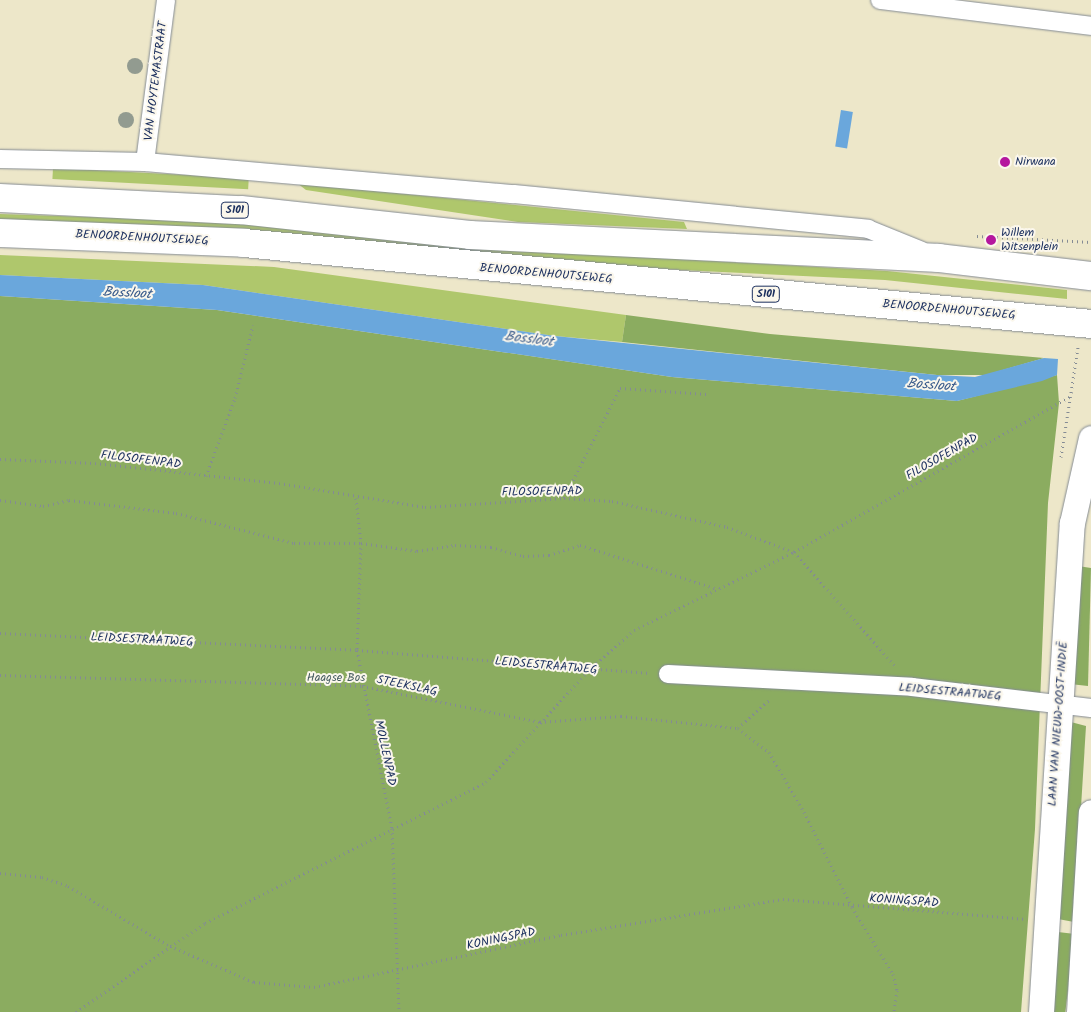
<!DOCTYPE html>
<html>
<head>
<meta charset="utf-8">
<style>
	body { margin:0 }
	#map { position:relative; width:1091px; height:1012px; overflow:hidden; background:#ede7c9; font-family:Kalam,sans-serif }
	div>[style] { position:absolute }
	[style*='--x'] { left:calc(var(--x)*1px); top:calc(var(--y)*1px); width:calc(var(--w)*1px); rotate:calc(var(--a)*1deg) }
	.green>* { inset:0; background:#afc76c; transform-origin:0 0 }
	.forest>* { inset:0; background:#8bac60; transform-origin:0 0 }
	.water>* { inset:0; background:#6aa7dc; transform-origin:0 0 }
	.path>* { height:3px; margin-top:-1.5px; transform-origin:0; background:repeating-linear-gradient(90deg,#848b94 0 1px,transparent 0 5px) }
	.roads { filter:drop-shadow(0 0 1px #848b94) drop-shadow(0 0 1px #848b94) }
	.minor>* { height:18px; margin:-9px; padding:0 9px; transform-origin:9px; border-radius:9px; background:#fff }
	.secondary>* { height:25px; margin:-12.5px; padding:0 12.5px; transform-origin:12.5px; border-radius:12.5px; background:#fff }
	.primary>* { height:28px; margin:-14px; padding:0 14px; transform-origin:14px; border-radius:14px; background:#fff }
	.trees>* { width:16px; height:16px; margin:-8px; border-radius:50%; background:#929b90 }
	.dots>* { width:14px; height:14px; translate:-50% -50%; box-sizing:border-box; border:2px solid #fbf7ec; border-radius:50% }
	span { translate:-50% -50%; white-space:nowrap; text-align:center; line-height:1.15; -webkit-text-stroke:4px #fbf7ec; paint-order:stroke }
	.shield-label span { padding:1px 4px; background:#fbf7ec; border:1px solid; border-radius:4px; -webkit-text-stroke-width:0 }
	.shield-label { font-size:11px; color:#1b2f5e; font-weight:700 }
	.street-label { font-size:12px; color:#1b2f5e }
	.poi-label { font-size:12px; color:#1b2f5e }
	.left { translate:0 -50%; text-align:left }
	.park-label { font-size:12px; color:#475d62 }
	.water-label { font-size:14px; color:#37598a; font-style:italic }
</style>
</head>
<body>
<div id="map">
	<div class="green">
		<div style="left:53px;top:168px;width:196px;height:11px;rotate:3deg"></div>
		<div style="clip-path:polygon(297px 183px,684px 222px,687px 229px,518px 222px,306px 190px)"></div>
		<div style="clip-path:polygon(0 214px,209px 221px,488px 248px,887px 271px,1067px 290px,1067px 299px,885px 280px,680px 270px,0 222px)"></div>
		<div style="clip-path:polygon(0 255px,274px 267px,626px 315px,622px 342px,555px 336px,203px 285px,0 275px)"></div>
	</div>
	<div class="forest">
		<div style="clip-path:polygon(0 296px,217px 310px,672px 377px,957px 401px,1057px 375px,1059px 403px,1048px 503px,1035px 829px,1021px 1012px,0 1012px)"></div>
		<div style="clip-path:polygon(626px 315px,770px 334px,1044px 358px,986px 375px,937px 375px,622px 342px)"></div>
		<div style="clip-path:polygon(1078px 566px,1091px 568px,1088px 686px,1070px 684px)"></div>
		<div style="clip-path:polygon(1067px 721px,1086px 726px,1074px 922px,1058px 919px)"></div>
		<div style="left:1058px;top:932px;width:17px;height:80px;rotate:7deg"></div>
	</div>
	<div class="water">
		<div style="left:841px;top:110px;width:12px;height:37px;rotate:9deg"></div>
		<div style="clip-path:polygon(0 275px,203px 285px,555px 336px,937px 375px,975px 377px,1044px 358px,1058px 359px,1057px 375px,1042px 381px,957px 401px,672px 377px,217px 310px,0 296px)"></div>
	</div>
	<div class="path">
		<div style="--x:977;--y:236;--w:114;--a:3"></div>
		<div style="--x:1061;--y:457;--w:111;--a:-81.2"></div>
		<div style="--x:0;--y:459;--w:95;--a:2.4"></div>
		<div style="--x:95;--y:463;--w:185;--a:6.2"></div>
		<div style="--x:279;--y:483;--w:148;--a:9.3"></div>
		<div style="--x:425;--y:507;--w:139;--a:-3.7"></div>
		<div style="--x:564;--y:498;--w:48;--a:3.6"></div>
		<div style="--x:612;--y:501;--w:118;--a:12.7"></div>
		<div style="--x:727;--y:527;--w:72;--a:20.5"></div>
		<div style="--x:794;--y:552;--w:154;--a:48.4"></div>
		<div style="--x:206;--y:476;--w:83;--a:-69.6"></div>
		<div style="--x:235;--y:398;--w:75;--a:-76.1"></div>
		<div style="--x:356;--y:498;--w:45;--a:83.7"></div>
		<div style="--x:361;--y:543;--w:107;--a:92.1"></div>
		<div style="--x:357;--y:650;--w:181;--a:78.9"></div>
		<div style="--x:392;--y:828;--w:184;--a:87.8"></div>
		<div style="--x:564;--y:498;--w:123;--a:-63"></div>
		<div style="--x:620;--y:388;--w:87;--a:3.9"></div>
		<div style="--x:0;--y:500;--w:43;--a:7.9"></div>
		<div style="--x:43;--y:506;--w:27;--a:-13"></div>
		<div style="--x:69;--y:500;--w:108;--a:6.9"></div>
		<div style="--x:176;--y:513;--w:122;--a:14.3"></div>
		<div style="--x:294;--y:543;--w:67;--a:0"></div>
		<div style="--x:361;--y:543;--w:57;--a:8.1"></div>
		<div style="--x:417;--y:551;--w:38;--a:-9"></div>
		<div style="--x:455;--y:545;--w:36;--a:3"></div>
		<div style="--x:491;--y:547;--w:33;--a:16"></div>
		<div style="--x:523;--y:556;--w:26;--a:-2"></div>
		<div style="--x:549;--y:555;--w:33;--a:-18"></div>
		<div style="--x:580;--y:545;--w:145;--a:17.7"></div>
		<div style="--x:0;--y:633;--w:357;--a:2.7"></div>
		<div style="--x:357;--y:650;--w:294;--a:4.5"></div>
		<div style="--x:0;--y:675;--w:362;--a:1.7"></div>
		<div style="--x:362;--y:686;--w:182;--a:11.4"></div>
		<div style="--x:540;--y:722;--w:81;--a:-4.2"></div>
		<div style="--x:621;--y:716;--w:118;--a:5.9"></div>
		<div style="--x:738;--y:728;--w:43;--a:-42.2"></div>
		<div style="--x:738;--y:728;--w:39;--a:38"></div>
		<div style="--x:769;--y:752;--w:69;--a:59.7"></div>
		<div style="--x:804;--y:812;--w:106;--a:63.2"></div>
		<div style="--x:852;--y:907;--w:79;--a:58.5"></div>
		<div style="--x:893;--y:974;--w:16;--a:76"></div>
		<div style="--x:897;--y:990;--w:22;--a:98"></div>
		<div style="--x:0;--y:873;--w:42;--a:5.4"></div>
		<div style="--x:42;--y:877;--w:28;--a:19"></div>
		<div style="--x:68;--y:886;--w:118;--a:30.5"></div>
		<div style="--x:170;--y:946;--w:91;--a:23.2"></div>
		<div style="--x:254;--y:982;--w:60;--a:4.8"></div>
		<div style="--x:314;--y:987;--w:252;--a:-11.9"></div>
		<div style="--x:561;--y:935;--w:225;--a:-9.2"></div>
		<div style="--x:783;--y:899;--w:242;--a:4.7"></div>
		<div style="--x:76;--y:1012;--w:157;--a:-34.6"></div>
		<div style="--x:205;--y:923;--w:314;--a:-26.6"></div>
		<div style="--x:486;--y:782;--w:152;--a:-47.4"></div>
		<div style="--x:589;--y:670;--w:60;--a:-41.6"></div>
		<div style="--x:634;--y:630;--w:178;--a:-26"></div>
		<div style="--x:794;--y:552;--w:316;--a:-29.4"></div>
	</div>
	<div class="roads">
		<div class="minor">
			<div style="--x:880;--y:0;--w:213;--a:7"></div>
			<div style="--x:0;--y:159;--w:145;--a:1.2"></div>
			<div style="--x:145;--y:162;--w:370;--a:5"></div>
			<div style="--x:514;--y:194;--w:356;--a:5.6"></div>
			<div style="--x:868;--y:229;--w:58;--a:22.2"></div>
			<div style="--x:145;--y:162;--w:163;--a:-82.6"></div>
			<div style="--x:668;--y:674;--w:244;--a:3"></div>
			<div style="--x:912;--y:687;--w:180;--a:6.7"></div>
		</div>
		<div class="secondary">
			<div style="--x:1041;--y:1012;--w:490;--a:-86.4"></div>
			<div style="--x:1072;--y:523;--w:87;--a:-77.4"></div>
			<div style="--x:1079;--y:1012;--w:200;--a:-86.6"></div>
		</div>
		<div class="primary">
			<div style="--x:0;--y:198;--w:241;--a:2.9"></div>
			<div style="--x:241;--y:210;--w:230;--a:6.2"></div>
			<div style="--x:470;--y:235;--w:470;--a:2.8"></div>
			<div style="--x:939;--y:258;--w:153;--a:6.8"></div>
			<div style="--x:0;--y:233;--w:244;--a:2.3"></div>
			<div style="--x:244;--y:243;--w:851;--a:5.46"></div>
		</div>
	</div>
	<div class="trees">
		<div style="left:135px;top:66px"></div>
		<div style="left:126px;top:120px"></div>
	</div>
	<div class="dots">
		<div style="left:1005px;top:162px;background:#b5179e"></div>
		<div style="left:991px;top:240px;background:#b5179e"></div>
	</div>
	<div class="shield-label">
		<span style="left:235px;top:210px">S101</span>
		<span style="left:766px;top:294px">S101</span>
	</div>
	<div class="street-label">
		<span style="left:156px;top:81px;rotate:-83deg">VAN HOYTEMASTRAAT</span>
		<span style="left:142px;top:238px;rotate:3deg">BENOORDENHOUTSEWEG</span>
		<span style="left:546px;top:274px;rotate:5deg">BENOORDENHOUTSEWEG</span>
		<span style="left:949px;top:310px;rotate:5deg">BENOORDENHOUTSEWEG</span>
		<span style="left:942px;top:457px;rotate:-30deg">FILOSOFENPAD</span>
		<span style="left:141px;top:460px;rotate:7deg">FILOSOFENPAD</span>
		<span style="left:542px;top:492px;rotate:-1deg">FILOSOFENPAD</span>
		<span style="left:142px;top:640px;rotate:3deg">LEIDSESTRAATWEG</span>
		<span style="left:546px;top:666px;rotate:5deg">LEIDSESTRAATWEG</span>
		<span style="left:407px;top:686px;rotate:12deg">STEEKSLAG</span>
		<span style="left:950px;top:692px;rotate:5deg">LEIDSESTRAATWEG</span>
		<span style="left:1058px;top:724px;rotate:-86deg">LAAN VAN NIEUW-OOST-INDIË</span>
		<span style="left:385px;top:753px;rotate:78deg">MOLLENPAD</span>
		<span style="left:904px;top:901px;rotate:4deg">KONINGSPAD</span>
		<span style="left:501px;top:939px;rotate:-12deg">KONINGSPAD</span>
	</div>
	<div class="poi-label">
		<span class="left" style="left:1015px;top:162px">Nirwana</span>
		<span class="left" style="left:1001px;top:240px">Willem<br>Witsenplein</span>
	</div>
	<div class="park-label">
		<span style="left:336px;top:678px">Haagse Bos</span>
	</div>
	<div class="water-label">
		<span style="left:127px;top:293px;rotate:3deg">Bossloot</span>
		<span style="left:529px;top:339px;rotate:7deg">Bossloot</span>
		<span style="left:931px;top:385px;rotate:4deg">Bossloot</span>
	</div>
</div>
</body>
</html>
